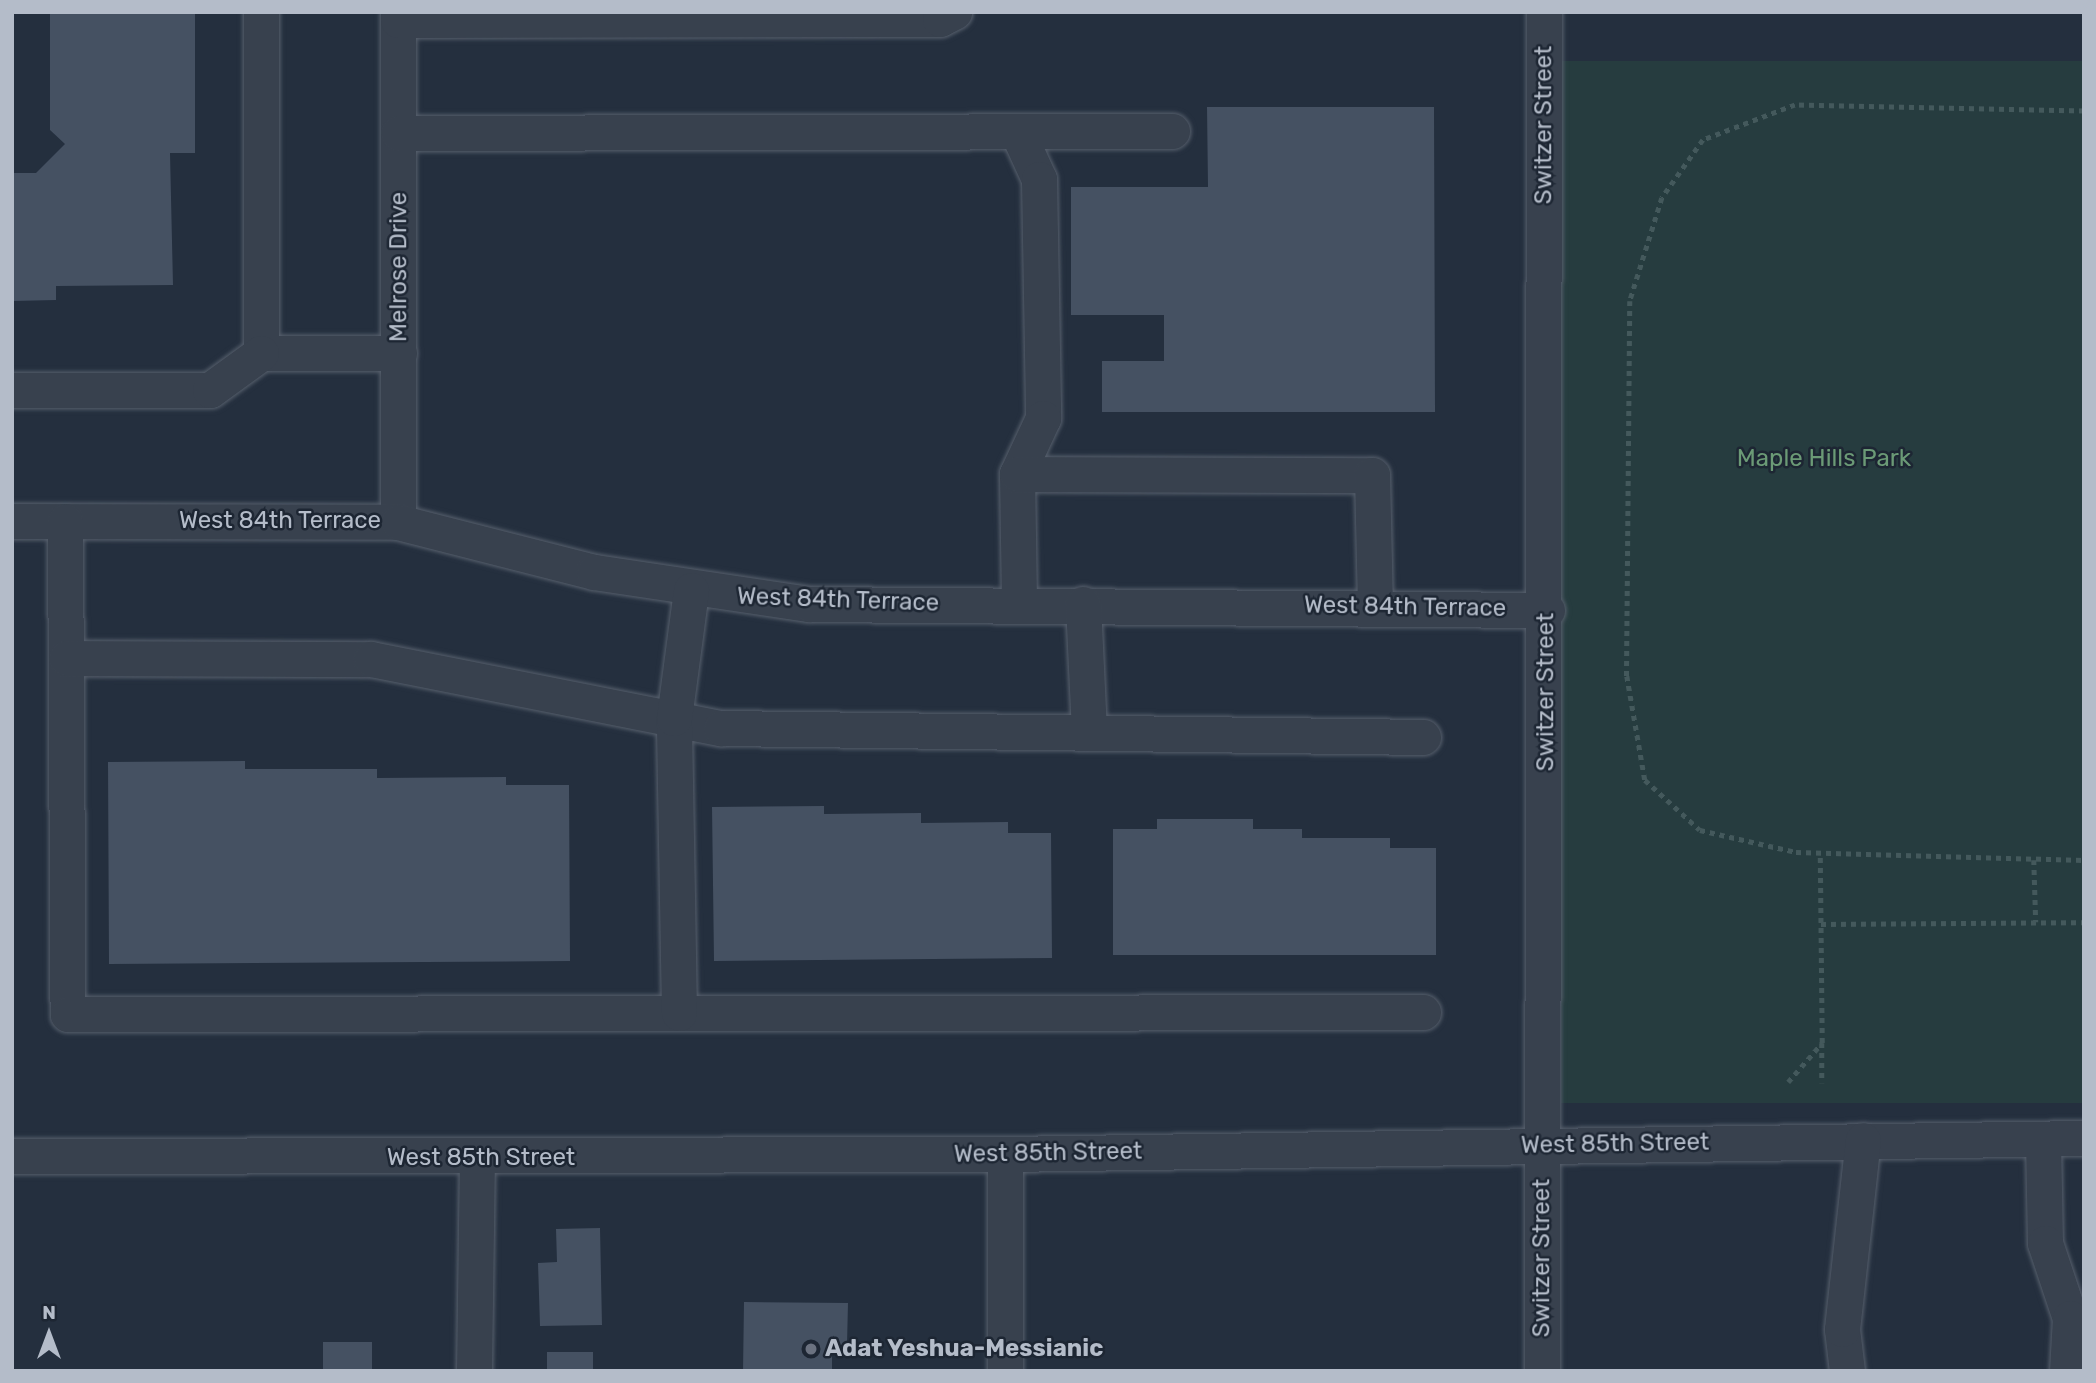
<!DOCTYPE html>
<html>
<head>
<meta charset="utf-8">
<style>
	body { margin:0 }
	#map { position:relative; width:2096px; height:1383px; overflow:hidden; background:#242f3e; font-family:Rubik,sans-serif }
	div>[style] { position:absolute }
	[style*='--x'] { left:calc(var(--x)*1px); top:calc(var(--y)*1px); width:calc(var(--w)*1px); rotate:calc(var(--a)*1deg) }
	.green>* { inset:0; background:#263c3f; transform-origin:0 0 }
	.building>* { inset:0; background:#455162; transform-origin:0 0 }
	.path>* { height:4.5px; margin-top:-2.25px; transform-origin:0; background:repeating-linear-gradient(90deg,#44595c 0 5px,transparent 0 10px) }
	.roads { filter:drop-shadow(0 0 2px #565f6c) drop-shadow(0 0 2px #565f6c) }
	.minor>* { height:35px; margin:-17.5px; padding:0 17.5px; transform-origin:17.5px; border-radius:17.5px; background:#38414e }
	.dots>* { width:19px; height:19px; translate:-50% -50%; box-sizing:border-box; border:4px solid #1d2633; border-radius:50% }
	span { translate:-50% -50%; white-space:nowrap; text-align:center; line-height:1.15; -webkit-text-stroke:5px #1d2633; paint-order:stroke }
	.street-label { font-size:24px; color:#b4bcc9 }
	.park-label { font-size:24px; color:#6b9a76 }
	.poi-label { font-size:24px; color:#b4bcc9; font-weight:700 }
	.left { translate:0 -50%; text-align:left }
	.frame { position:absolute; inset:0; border:14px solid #b4bcc9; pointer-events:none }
	.north { position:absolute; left:14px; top:1299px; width:70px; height:70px; -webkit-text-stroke:5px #1d2633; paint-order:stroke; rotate:0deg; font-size:19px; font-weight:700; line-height:28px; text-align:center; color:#b4bcc9 }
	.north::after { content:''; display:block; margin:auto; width:24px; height:32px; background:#b4bcc9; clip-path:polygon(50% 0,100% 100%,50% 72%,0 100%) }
</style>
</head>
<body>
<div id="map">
	<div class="green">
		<div style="left:2084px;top:61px;width:1042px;height:523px;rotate:90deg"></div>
	</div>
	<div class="building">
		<div style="clip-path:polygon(50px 12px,195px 12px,195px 153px,170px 153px,173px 285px,56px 286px,56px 300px,12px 301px,12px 173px,36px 173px,65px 144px,50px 130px)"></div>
		<div style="clip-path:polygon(1207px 107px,1434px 107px,1435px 412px,1102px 412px,1102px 361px,1164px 361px,1164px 315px,1071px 315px,1071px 187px,1208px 187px)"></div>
		<div style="clip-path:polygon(245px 761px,245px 769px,377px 769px,377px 778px,506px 777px,506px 785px,569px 785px,570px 961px,109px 964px,108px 762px)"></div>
		<div style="clip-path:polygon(824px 806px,824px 814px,921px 813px,921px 823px,1008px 822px,1008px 833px,1051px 833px,1052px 958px,714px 961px,712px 807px)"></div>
		<div style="clip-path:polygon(1157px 819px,1253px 819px,1253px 829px,1302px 829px,1302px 838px,1390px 838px,1390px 848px,1436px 848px,1436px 955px,1113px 955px,1113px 829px,1157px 829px)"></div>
		<div style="clip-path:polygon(600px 1228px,602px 1325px,540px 1326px,538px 1263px,557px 1262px,556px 1229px)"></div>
		<div style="clip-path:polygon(744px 1302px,848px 1303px,847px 1345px,832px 1345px,832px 1371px,743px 1371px)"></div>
		<div style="left:372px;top:1342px;width:29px;height:49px;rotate:90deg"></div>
		<div style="left:593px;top:1352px;width:19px;height:46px;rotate:90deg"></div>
	</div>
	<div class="path">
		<div style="--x:2084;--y:111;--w:289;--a:-178.8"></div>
		<div style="--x:1795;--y:105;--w:98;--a:159.2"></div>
		<div style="--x:1703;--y:140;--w:71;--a:125.3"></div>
		<div style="--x:1662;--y:198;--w:108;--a:107.3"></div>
		<div style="--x:1630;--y:301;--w:375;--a:90.5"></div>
		<div style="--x:1627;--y:676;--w:106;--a:80.2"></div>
		<div style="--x:1645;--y:780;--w:74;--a:42.3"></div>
		<div style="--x:1700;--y:830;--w:98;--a:12.9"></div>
		<div style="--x:1796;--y:852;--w:288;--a:1.6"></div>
		<div style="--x:2034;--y:860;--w:62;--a:88.2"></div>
		<div style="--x:1821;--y:924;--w:263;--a:-0.4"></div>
		<div style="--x:1822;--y:1043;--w:40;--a:90"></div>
		<div style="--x:1788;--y:1082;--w:52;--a:-48.9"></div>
		<div style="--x:1822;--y:1043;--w:190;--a:-90.6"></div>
	</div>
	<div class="roads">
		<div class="minor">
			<div style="--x:261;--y:12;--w:341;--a:90"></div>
			<div style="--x:261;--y:353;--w:138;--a:0"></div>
			<div style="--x:398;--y:12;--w:510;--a:90"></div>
			<div style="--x:398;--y:20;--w:542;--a:-0.11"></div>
			<div style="--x:940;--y:19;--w:16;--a:-27"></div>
			<div style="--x:1017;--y:131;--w:53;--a:65.4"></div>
			<div style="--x:1039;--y:179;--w:239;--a:89"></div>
			<div style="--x:1043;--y:418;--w:62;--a:114.9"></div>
			<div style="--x:1017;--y:474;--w:130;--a:89.1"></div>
			<div style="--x:398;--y:133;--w:774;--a:-0.15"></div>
			<div style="--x:12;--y:390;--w:198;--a:0"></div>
			<div style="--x:210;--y:390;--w:63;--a:-36"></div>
			<div style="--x:1017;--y:474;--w:355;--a:0.2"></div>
			<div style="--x:1372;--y:475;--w:129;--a:88.7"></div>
			<div style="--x:12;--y:521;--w:386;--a:0.1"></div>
			<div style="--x:398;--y:522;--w:202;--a:14.3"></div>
			<div style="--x:594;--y:572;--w:217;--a:8.5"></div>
			<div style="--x:809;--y:604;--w:738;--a:0.47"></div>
			<div style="--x:65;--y:521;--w:493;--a:89.7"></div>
			<div style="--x:68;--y:1014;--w:1355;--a:-0.08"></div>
			<div style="--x:1083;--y:604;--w:129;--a:87.3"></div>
			<div style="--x:66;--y:658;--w:305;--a:0.2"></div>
			<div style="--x:371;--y:659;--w:357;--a:11.2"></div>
			<div style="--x:721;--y:728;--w:702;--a:0.73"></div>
			<div style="--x:679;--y:1013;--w:295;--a:-91"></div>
			<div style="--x:674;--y:718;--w:129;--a:-82.4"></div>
			<div style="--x:2043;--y:1139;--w:104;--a:88.9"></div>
			<div style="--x:2045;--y:1243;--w:79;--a:71.6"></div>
			<div style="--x:2070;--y:1318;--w:53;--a:93.2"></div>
			<div style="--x:12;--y:1156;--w:993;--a:-0.12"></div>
			<div style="--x:1005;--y:1154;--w:1079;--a:-0.85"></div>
			<div style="--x:474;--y:1371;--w:212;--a:-89.2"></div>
			<div style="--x:1005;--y:1371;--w:217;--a:-90"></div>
			<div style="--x:1542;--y:1371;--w:1359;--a:-89.92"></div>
			<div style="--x:1847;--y:1371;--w:42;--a:-96.8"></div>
			<div style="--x:1842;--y:1329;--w:190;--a:-83.7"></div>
		</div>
	</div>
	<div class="dots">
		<div style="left:811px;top:1349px;background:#6b7280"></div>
	</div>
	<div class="street-label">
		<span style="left:1544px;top:125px;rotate:-90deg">Switzer Street</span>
		<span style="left:399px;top:267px;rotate:-90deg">Melrose Drive</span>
		<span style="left:280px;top:521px">West 84th Terrace</span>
		<span style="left:838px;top:600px;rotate:2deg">West 84th Terrace</span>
		<span style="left:1405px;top:607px;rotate:1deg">West 84th Terrace</span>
		<span style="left:1546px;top:692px;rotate:-90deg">Switzer Street</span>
		<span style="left:1615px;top:1144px;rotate:-1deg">West 85th Street</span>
		<span style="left:1048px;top:1153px;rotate:-1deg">West 85th Street</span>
		<span style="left:481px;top:1158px">West 85th Street</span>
		<span style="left:1542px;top:1258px;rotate:-90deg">Switzer Street</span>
	</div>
	<div class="park-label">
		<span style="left:1824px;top:459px">Maple Hills Park</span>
	</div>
	<div class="poi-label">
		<span class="left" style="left:825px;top:1349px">Adat Yeshua-Messianic</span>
	</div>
	<div class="frame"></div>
	<div class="north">N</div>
</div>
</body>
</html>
